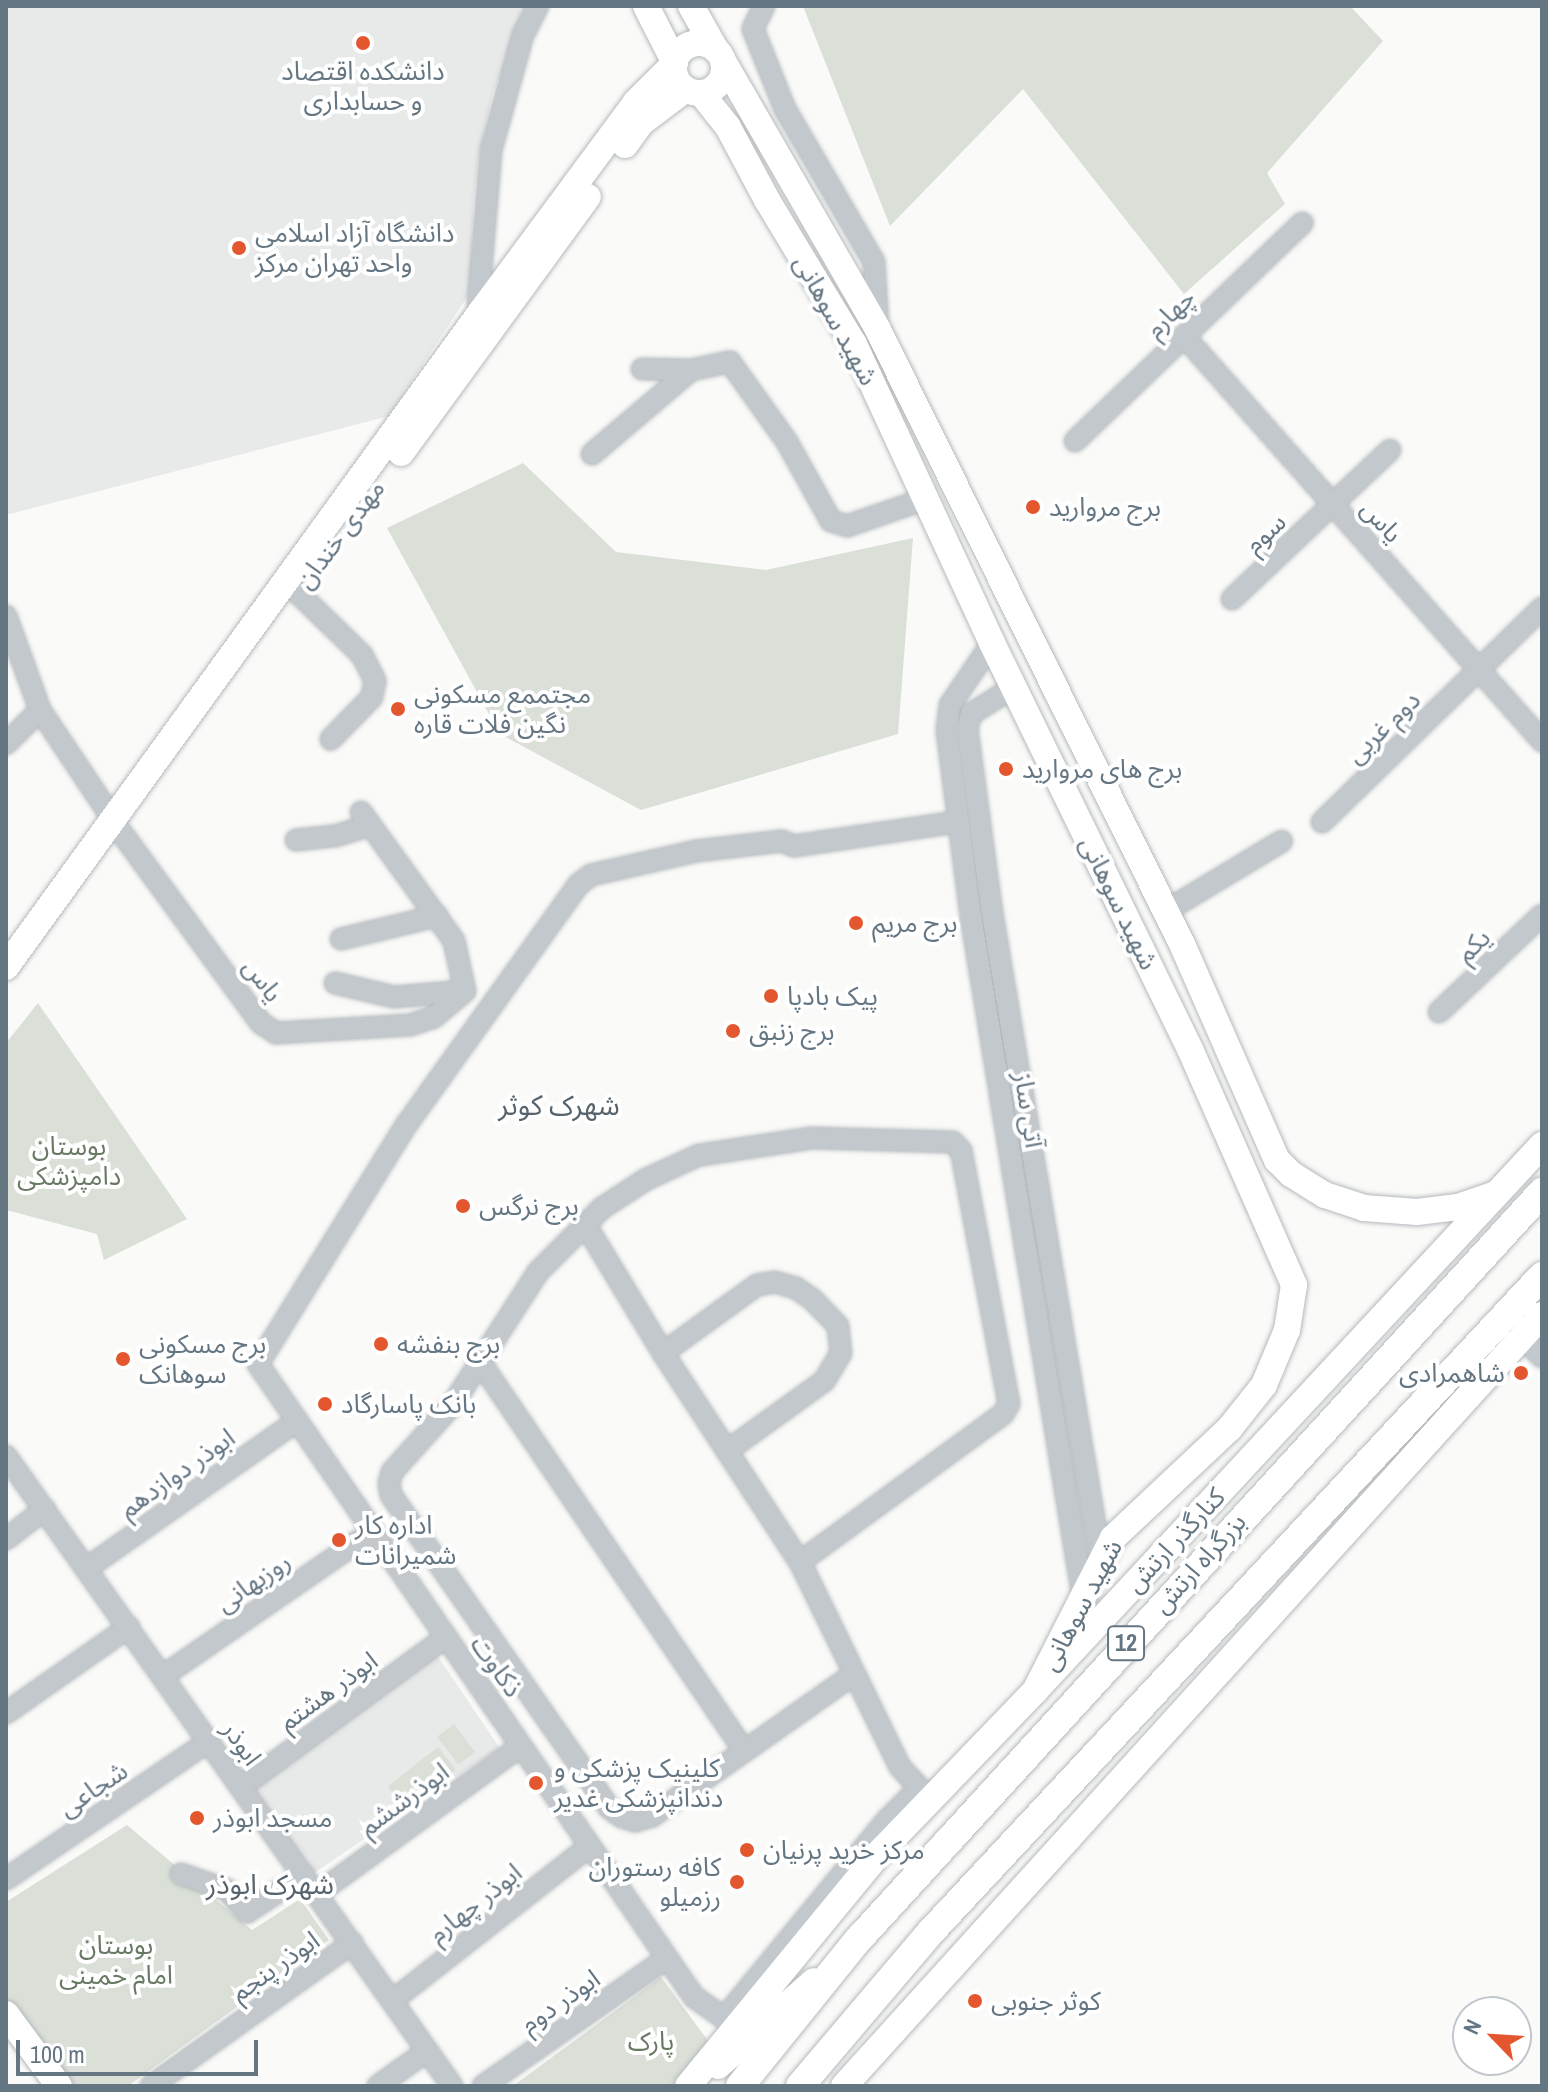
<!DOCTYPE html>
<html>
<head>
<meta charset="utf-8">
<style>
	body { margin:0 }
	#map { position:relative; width:1548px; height:2092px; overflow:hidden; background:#fafaf8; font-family:"Archivo Narrow","Noto Sans Arabic",sans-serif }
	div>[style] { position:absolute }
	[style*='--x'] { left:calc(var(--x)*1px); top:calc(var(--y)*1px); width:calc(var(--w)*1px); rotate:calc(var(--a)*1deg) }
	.built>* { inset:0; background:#e8e9e9; transform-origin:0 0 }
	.green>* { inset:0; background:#dadfd7; transform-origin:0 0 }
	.roads { filter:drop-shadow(0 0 2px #b5babe) drop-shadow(0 0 2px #b5babe) }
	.minor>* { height:20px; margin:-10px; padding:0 10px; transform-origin:10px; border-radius:10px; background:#c3c8cc }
	.major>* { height:26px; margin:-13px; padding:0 13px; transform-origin:13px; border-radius:13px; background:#fff }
	.major>.ring { margin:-13px; padding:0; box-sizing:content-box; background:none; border:26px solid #fff; border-radius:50% }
	.highway>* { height:28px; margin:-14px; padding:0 14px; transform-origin:14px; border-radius:14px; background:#fff }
	.dots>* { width:22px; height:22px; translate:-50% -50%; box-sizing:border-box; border:4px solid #fff; border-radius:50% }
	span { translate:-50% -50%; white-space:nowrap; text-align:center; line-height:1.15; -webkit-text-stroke:8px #fff; paint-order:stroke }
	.shield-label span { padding:2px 6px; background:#fff; border:2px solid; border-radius:6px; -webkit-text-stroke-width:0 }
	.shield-label { font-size:24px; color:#657683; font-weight:700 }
	.poi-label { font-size:26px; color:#657683 }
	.left { translate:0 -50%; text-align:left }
	.right { translate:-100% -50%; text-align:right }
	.street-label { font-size:26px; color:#657683 }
	.park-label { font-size:26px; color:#687a64 }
	.neighbourhood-label { font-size:28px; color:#57646e }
	.frame { position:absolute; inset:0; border:8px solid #657683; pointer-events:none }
	.north { position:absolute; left:1452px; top:1996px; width:80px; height:80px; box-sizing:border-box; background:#fff; border:2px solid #c1c8cd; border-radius:50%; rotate:295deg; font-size:22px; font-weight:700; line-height:32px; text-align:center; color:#657683 }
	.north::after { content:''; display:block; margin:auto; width:28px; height:36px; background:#e4572e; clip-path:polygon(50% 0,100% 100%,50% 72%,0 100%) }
	.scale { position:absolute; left:16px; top:2040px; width:242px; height:36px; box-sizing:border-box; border:4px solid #657683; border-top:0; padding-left:10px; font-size:24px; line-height:28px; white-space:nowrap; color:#657683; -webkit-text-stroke:6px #fff; paint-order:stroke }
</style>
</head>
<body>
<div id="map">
	<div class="built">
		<div style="clip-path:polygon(6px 6px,529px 6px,493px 92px,479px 153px,473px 205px,471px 291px,389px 416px,6px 515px)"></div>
		<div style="left:437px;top:1655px;width:112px;height:226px;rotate:56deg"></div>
	</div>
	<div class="green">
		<div style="clip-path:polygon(803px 6px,1350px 6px,1383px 41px,1267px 173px,1285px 204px,1184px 294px,1023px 89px,890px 226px)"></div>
		<div style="clip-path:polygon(523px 463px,616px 552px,766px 570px,913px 538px,898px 734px,641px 810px,500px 734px,387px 528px)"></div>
		<div style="clip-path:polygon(38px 1003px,187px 1219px,104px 1260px,97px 1234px,6px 1210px,6px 1043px)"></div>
		<div style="left:454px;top:1724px;width:35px;height:21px;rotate:53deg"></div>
		<div style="left:438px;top:1747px;width:29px;height:64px;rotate:52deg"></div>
		<div style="clip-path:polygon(127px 1825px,252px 1930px,300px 1899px,329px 1940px,128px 2086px,68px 2086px,6px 1999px,6px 1902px)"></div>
		<div style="clip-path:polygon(661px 1977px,709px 2042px,673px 2086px,513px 2086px)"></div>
	</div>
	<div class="roads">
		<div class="minor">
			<div style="--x:764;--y:6;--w:25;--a:116"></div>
			<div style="--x:753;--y:29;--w:86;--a:68.2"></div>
			<div style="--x:785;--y:109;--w:177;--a:59.8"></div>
			<div style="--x:874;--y:262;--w:63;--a:86.4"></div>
			<div style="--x:478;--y:305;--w:156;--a:-85.2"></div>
			<div style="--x:491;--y:150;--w:119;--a:-74.5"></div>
			<div style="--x:523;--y:35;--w:33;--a:-63"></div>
			<div style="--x:1184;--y:336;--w:541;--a:48.52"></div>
			<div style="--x:642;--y:369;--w:49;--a:1.2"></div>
			<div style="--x:1075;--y:441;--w:315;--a:-43.8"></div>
			<div style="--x:592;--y:454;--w:130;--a:-40.3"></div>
			<div style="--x:691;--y:370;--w:40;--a:-12"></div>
			<div style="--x:730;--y:362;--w:98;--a:54.5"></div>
			<div style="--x:787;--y:442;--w:90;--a:60.9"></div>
			<div style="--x:831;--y:521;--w:17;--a:17"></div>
			<div style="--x:847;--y:526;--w:83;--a:-19.1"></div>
			<div style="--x:297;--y:592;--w:91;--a:44.1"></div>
			<div style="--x:362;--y:655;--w:29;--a:63"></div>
			<div style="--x:375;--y:681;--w:16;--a:101"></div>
			<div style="--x:372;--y:697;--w:59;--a:134.3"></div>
			<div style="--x:1232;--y:599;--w:217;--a:-43.3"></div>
			<div style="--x:6;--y:616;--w:100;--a:70.1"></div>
			<div style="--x:40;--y:710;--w:130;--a:56.3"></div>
			<div style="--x:992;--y:643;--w:75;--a:124.1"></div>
			<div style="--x:950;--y:705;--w:26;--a:97"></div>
			<div style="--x:947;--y:731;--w:187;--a:82.6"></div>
			<div style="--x:971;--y:916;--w:691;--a:80.67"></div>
			<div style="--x:1014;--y:687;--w:51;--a:147.9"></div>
			<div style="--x:971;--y:714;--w:16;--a:105"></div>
			<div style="--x:967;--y:729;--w:186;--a:82.3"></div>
			<div style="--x:992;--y:913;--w:656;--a:80.44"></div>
			<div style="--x:6;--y:744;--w:48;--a:-45"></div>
			<div style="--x:361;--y:812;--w:159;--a:54.2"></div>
			<div style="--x:454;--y:941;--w:51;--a:77.6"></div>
			<div style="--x:1322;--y:822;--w:307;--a:-44.2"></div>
			<div style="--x:121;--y:832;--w:237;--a:53.8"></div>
			<div style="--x:261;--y:1023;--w:18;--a:34"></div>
			<div style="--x:276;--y:1033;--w:134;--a:-3.4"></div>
			<div style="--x:410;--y:1025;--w:25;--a:-18"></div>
			<div style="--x:434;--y:1017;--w:40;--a:-40"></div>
			<div style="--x:296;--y:840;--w:39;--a:-6"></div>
			<div style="--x:335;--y:836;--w:37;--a:-17"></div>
			<div style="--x:1166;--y:911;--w:135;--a:-31.1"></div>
			<div style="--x:341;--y:939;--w:99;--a:-13.5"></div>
			<div style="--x:335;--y:983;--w:61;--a:13.3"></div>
			<div style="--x:394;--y:997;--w:71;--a:-4.8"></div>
			<div style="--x:1439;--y:1012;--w:141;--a:-43.3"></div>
			<div style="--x:585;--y:1224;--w:151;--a:58.8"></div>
			<div style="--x:663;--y:1353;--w:250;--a:56.8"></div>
			<div style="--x:800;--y:1562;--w:228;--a:64"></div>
			<div style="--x:900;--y:1767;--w:40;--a:47"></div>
			<div style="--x:1523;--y:1338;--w:27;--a:45"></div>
			<div style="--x:663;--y:1353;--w:116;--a:-35.9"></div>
			<div style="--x:757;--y:1285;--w:18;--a:-9"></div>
			<div style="--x:775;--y:1282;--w:22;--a:16"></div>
			<div style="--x:796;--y:1288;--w:19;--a:35"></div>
			<div style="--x:812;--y:1299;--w:37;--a:46"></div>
			<div style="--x:838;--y:1326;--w:27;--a:84"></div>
			<div style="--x:841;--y:1353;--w:33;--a:121"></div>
			<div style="--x:824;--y:1381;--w:120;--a:144.2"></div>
			<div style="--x:480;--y:1362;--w:470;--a:55.8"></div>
			<div style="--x:6;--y:1456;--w:772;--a:54.7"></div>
			<div style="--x:6;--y:1539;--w:49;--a:-37.6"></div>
			<div style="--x:800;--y:1562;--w:251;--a:-36.1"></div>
			<div style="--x:1003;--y:1414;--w:12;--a:-59"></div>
			<div style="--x:1009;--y:1404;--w:258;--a:-100.7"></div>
			<div style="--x:961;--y:1151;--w:12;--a:-132"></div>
			<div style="--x:953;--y:1142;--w:141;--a:-178.4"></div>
			<div style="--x:812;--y:1138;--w:114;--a:171.4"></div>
			<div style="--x:699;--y:1155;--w:60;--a:155.2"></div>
			<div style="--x:645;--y:1180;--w:51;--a:146.9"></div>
			<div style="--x:602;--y:1208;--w:91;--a:135"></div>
			<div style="--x:538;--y:1272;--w:157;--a:122.8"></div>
			<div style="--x:453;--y:1404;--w:91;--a:131.9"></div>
			<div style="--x:392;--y:1472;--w:11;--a:105"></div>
			<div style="--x:389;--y:1483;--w:12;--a:81"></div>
			<div style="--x:391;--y:1495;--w:381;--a:55.1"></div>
			<div style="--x:609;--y:1808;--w:16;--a:35"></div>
			<div style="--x:622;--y:1817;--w:14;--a:17"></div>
			<div style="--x:635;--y:1821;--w:18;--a:-16"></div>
			<div style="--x:652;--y:1816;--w:247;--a:-35.1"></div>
			<div style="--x:87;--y:1568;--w:256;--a:-35"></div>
			<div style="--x:163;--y:1676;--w:255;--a:-34.6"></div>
			<div style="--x:6;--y:1713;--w:150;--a:-35"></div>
			<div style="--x:241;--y:1787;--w:254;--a:-36.2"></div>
			<div style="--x:919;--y:1788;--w:47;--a:135"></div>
			<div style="--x:886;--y:1821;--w:255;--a:129.4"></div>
			<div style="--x:724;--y:2018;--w:37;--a:-145"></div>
			<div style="--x:694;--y:1997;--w:769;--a:-124.56"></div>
			<div style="--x:258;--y:1364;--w:282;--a:-58.2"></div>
			<div style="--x:407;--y:1124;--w:294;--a:-54.4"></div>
			<div style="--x:578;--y:885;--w:16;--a:-38"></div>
			<div style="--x:591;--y:875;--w:108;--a:-12.9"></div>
			<div style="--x:696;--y:851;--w:87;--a:-6.6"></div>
			<div style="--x:782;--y:841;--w:13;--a:23"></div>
			<div style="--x:794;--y:846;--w:165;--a:-8.4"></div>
			<div style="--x:181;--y:1874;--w:49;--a:19.2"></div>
			<div style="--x:227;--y:1890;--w:30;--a:48"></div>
			<div style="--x:247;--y:1912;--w:68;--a:-33"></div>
			<div style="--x:6;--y:1879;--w:245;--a:-34.2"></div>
			<div style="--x:317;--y:1894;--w:252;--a:-36"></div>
			<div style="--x:392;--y:2001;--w:251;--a:-38.1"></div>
			<div style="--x:151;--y:2086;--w:247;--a:-35.4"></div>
			<div style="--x:378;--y:2086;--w:60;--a:-35.5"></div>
			<div style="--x:483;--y:2086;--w:224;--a:-34.8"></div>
		</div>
		<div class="major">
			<div style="--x:691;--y:6;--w:51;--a:60.4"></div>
			<div class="ring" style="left:674px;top:43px;width:24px;height:24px"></div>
			<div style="--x:723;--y:61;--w:310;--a:60"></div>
			<div style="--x:878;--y:330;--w:685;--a:63.66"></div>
			<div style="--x:1182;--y:944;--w:236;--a:66.3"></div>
			<div style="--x:1277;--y:1160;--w:20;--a:45"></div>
			<div style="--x:1291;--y:1174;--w:40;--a:32"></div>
			<div style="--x:1325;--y:1195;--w:41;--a:18.4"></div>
			<div style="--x:1364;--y:1208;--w:53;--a:4.3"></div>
			<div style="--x:1417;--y:1212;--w:41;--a:-7"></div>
			<div style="--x:1458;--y:1207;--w:39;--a:-19"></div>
			<div style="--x:701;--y:93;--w:43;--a:51.5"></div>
			<div style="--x:728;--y:127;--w:83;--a:61.9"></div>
			<div style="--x:767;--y:200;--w:168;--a:58.9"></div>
			<div style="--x:854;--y:344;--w:329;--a:65.2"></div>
			<div style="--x:992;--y:643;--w:452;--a:64"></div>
			<div style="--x:1190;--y:1049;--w:258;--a:66.2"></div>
			<div style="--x:1294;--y:1285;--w:46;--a:98.8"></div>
			<div style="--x:1287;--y:1330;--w:60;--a:112.7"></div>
			<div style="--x:1264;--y:1385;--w:56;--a:128.5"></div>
			<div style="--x:1229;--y:1429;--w:159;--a:136.8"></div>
			<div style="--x:1113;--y:1538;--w:172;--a:117"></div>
			<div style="--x:625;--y:145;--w:27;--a:-54"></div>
			<div style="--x:641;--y:123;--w:56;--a:-37.1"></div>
			<div style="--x:401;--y:453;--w:317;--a:-53.9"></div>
			<div style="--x:6;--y:967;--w:808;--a:-54.07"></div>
			<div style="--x:480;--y:313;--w:262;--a:-53.5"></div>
			<div style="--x:636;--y:102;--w:55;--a:-45"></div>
			<div style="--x:675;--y:63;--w:64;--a:-117"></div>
			<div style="--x:6;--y:2014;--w:89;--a:53.6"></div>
			<div style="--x:718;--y:2066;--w:128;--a:-41.5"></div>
			<div style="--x:688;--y:2086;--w:303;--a:-50.6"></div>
			<div style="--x:880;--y:1852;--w:223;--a:-46.1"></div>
			<div style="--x:1035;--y:1691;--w:745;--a:-47.12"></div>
			<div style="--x:844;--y:2086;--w:1040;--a:-47.84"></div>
		</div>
		<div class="highway">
			<div style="--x:740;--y:2086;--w:188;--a:-51.1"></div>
			<div style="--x:858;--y:1940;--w:1014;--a:-47.56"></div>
			<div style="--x:800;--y:2086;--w:197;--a:-49.7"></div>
			<div style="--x:927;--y:1936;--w:902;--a:-47.02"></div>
		</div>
	</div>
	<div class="dots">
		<div style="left:363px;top:43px;background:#e4572e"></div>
		<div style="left:239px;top:248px;background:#e4572e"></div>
		<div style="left:1033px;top:507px;background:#e4572e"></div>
		<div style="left:398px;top:709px;background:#e4572e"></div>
		<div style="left:1006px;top:769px;background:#e4572e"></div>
		<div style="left:856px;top:923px;background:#e4572e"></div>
		<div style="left:771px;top:996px;background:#e4572e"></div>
		<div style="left:733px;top:1031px;background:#e4572e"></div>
		<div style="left:463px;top:1206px;background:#e4572e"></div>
		<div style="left:381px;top:1344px;background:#e4572e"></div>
		<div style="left:123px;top:1359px;background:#e4572e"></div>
		<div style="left:1521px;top:1373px;background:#e4572e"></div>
		<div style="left:325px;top:1404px;background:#e4572e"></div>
		<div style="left:339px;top:1540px;background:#e4572e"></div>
		<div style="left:536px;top:1783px;background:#e4572e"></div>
		<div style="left:197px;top:1818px;background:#e4572e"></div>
		<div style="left:747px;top:1850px;background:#e4572e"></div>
		<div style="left:737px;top:1882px;background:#e4572e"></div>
		<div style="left:975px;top:2001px;background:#e4572e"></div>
	</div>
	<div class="shield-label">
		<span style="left:1126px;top:1643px">12</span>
	</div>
	<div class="poi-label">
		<span style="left:363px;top:86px">دانشکده اقتصاد<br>و حسابداری</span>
		<span class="left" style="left:255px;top:248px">دانشگاه آزاد اسلامی<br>واحد تهران مرکز</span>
		<span class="left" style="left:1049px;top:507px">برج مروارید</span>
		<span class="left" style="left:414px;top:709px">مجتممع مسکونی<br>نگین فلات قاره</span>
		<span class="left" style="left:1022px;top:769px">برج های مروارید</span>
		<span class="left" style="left:872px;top:923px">برج مریم</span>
		<span class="left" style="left:787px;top:996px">پیک بادپا</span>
		<span class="left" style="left:749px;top:1031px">برج زنبق</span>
		<span class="left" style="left:479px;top:1206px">برج نرگس</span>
		<span class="left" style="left:139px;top:1359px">برج مسکونی<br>سوهانک</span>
		<span class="left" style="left:397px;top:1344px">برج بنفشه</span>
		<span class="right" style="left:1505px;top:1373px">شاهمرادی</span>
		<span class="left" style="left:341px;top:1404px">بانک پاسارگاد</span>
		<span class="left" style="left:355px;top:1540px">اداره کار<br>شمیرانات</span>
		<span class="left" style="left:554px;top:1783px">کلینیک پزشکی و<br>دندانپزشکی غدیر</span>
		<span class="left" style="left:213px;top:1818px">مسجد ابوذر</span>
		<span class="left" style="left:763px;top:1850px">مرکز خرید پرنیان</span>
		<span class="right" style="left:721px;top:1882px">کافه رستوران<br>رزمیلو</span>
		<span class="left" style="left:991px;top:2001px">کوثر جنوبی</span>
	</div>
	<div class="street-label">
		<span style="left:1170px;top:313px;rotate:-44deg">چهارم</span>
		<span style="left:836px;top:320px;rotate:61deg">شهید سوهانی</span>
		<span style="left:1382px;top:521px;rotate:48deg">یاس</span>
		<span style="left:1265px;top:533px;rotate:-43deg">سوم</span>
		<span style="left:340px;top:534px;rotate:-53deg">مهدی خندان</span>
		<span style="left:1383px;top:727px;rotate:-44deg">دوم غربی</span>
		<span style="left:1119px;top:903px;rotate:64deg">شهید سوهانی</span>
		<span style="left:1473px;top:945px;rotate:-43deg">یکم</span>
		<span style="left:263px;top:980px;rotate:53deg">یاس</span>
		<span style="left:1029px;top:1110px;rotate:81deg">آتی ساز</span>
		<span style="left:177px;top:1473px;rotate:-35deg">ابوذر دوازدهم</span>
		<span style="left:1175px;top:1540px;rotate:-47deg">کنارگذر ارتش</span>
		<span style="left:1199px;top:1563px;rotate:-48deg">بزرگراه ارتش</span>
		<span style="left:253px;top:1582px;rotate:-35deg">روزبهانی</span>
		<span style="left:1081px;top:1605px;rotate:-62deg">شهید سوهانی</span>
		<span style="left:497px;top:1666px;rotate:55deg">ذکاوت</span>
		<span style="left:328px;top:1691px;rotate:-36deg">ابوذر هشتم</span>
		<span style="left:242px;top:1743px;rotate:55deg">ابوذر</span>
		<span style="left:93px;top:1789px;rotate:-34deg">شجاعی</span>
		<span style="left:404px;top:1799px;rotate:-36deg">ابوذرششم</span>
		<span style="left:475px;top:1903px;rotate:-38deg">ابوذر چهارم</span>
		<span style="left:275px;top:1966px;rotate:-35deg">ابوذر پنجم</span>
		<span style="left:560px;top:2001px;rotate:-35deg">ابوذر دوم</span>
	</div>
	<div class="park-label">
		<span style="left:69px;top:1161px">بوستان<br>دامپزشکی</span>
		<span style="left:116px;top:1960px">بوستان<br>امام خمینی</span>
		<span style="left:651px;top:2041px">پارک</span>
	</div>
	<div class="neighbourhood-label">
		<span style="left:559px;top:1105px">شهرک کوثر</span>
		<span style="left:270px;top:1884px">شهرک ابوذر</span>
	</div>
	<div class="frame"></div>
	<div class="north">N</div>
	<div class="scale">100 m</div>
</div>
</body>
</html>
